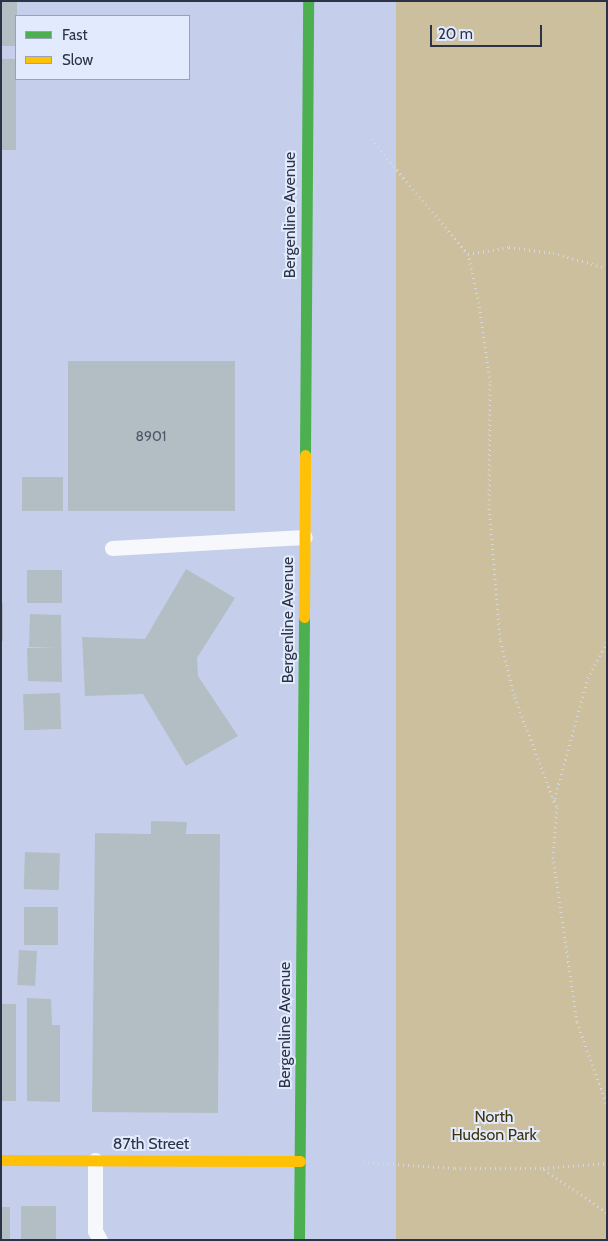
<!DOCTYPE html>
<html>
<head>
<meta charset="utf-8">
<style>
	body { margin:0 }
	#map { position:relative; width:608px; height:1241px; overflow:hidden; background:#c5cfeb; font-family:Cabin,sans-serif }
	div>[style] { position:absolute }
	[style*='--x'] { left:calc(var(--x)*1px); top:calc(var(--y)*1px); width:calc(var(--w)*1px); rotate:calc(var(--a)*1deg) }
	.green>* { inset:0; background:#ccbf9e; transform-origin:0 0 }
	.building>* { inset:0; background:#b2bec4; transform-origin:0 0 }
	.path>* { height:3px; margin-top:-1.5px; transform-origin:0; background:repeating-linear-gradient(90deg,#d4d8e1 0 1px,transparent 0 5px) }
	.lane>* { height:15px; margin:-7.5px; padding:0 7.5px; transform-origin:7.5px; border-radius:7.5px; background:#f6f8fc }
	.fast>* { height:11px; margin:-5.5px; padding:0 5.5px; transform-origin:5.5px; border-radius:5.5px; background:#4caf50 }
	.slow>* { height:11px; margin:-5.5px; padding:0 5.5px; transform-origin:5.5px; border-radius:5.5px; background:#ffc107 }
	span { translate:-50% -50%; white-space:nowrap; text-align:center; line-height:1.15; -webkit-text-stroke:4px #e2eafe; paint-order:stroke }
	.number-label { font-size:14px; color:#4e5666 }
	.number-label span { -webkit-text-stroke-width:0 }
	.street-label { font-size:16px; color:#2c3346 }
	.park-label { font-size:16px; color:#40330b }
	.frame { position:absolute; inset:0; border:2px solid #2c3346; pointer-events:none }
	.legend { position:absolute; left:15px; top:15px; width:175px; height:65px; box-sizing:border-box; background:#e2eafe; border:1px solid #99a1b4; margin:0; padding:6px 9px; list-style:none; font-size:15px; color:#2c3346 }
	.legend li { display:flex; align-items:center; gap:10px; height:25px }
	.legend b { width:25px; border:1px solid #99a1b4 }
	.scale { position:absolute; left:430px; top:25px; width:112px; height:22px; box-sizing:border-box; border:2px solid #2c3346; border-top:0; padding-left:6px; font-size:15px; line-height:18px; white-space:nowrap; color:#2c3346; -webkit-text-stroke:4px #e2eafe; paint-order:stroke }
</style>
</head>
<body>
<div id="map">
	<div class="green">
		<div style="left:396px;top:1px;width:211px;height:1239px"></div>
	</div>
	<div class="building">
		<div style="left:1px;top:1px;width:16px;height:45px"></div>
		<div style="left:1px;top:59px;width:15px;height:91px"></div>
		<div style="left:68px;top:361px;width:167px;height:150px"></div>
		<div style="left:22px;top:477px;width:41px;height:34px"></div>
		<div style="clip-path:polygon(186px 569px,235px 598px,197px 658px,198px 676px,238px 736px,186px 766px,143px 694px,85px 696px,82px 637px,145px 639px)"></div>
		<div style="left:27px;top:570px;width:35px;height:33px"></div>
		<div style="left:1px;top:603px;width:2px;height:38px"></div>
		<div style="clip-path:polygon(30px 614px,61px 615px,62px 682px,28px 681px,27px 648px,56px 648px,29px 647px)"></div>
		<div style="left:60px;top:693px;width:36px;height:37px;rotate:88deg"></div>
		<div style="clip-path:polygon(151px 821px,187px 822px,186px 834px,220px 834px,218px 1113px,92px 1112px,95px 833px,151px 834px)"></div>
		<div style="left:25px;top:852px;width:35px;height:37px;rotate:2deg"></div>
		<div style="left:24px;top:907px;width:34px;height:38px"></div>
		<div style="left:19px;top:950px;width:18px;height:35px;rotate:3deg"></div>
		<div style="clip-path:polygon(27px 998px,51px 999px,52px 1025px,60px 1025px,60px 1102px,27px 1101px)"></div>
		<div style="left:1px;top:1004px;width:15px;height:97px"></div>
		<div style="left:21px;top:1206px;width:35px;height:34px"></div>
		<div style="left:1px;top:1207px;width:9px;height:33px"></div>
	</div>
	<div class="path">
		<div style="--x:371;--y:139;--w:150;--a:49.9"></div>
		<div style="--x:607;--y:642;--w:40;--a:118"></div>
		<div style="--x:588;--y:677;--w:129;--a:105.3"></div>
		<div style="--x:554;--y:801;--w:7;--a:63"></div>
		<div style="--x:557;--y:807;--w:50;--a:94.6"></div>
		<div style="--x:553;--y:857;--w:167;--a:81.7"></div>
		<div style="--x:577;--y:1022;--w:88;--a:70.1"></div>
		<div style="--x:554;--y:801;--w:113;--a:-110.7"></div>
		<div style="--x:514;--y:695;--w:58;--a:-104"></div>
		<div style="--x:500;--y:639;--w:134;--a:-94.7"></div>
		<div style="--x:489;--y:505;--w:123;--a:-89.5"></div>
		<div style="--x:490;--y:382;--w:80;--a:-97.9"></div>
		<div style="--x:479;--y:303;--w:50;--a:-102.7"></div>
		<div style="--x:468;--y:254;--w:42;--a:-9.7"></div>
		<div style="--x:509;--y:247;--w:44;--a:7.8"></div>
		<div style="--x:553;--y:253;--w:56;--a:15.5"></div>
		<div style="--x:363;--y:1162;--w:92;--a:3.7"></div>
		<div style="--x:455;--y:1168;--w:88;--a:0"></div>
		<div style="--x:543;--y:1168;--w:64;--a:-4.5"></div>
		<div style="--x:544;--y:1169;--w:77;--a:34.9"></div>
	</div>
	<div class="lane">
		<div style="--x:112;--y:548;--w:193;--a:-3.3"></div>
		<div style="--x:95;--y:1160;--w:71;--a:90"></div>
		<div style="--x:95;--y:1231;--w:10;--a:61"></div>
	</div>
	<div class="fast">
		<div style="--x:305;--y:455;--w:454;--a:-89.6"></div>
		<div style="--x:299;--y:1240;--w:623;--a:-89.54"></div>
	</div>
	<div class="slow">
		<div style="--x:304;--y:617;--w:162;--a:-89.6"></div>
		<div style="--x:1;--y:1160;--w:299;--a:0.2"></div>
	</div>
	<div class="number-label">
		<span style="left:151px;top:436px">8901</span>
	</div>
	<div class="street-label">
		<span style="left:290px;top:215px;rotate:-90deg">Bergenline Avenue</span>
		<span style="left:288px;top:620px;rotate:-90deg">Bergenline Avenue</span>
		<span style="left:285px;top:1025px;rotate:-90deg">Bergenline Avenue</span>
		<span style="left:151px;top:1144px">87th Street</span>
	</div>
	<div class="park-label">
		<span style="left:494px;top:1126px">North<br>Hudson Park</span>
	</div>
	<div class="frame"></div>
	<ul class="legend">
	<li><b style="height:6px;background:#4caf50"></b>Fast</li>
	<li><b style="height:6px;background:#ffc107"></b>Slow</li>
	</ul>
	<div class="scale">20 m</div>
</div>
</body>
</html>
